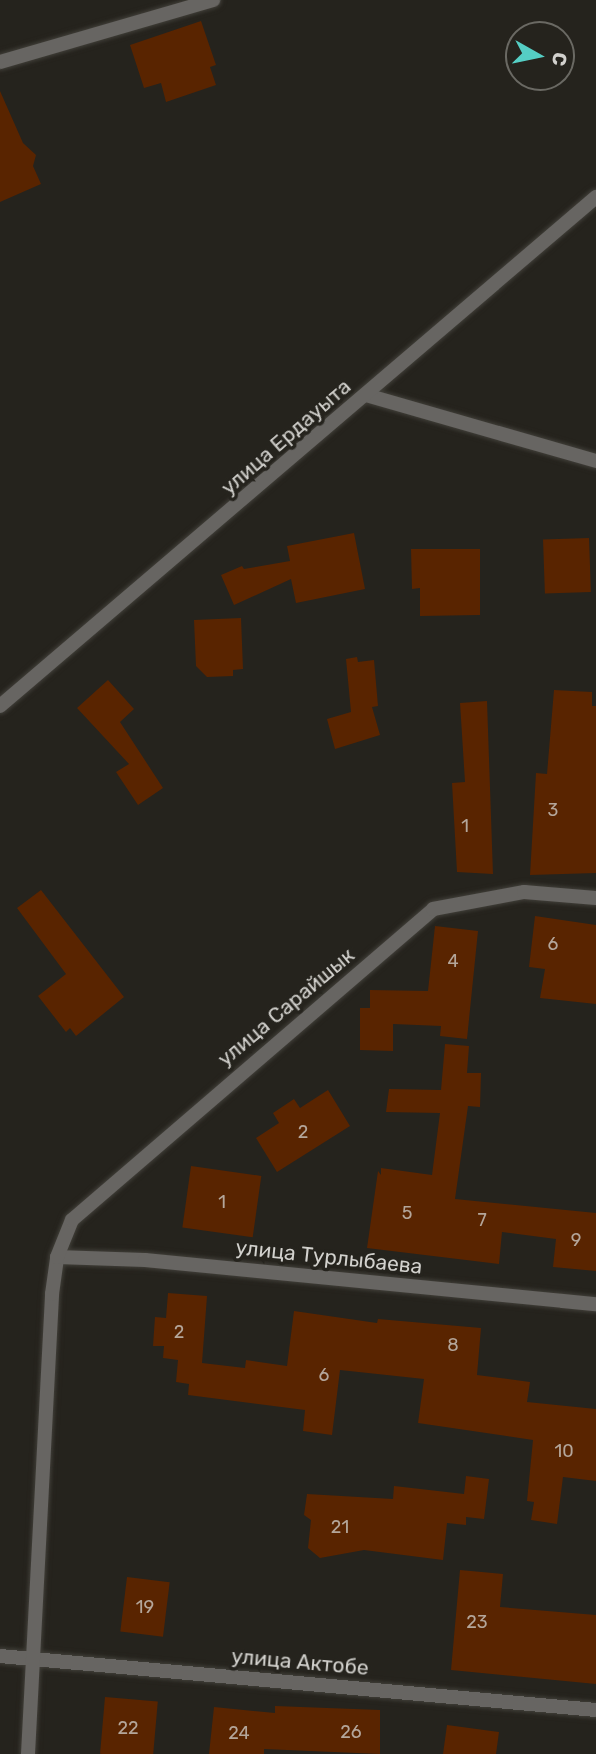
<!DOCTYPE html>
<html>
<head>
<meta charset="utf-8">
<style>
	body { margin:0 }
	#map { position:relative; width:596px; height:1754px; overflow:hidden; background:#25231d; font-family:Rubik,sans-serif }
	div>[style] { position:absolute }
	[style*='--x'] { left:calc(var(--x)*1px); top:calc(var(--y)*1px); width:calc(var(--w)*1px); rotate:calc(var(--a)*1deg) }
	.building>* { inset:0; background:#592400; transform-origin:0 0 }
	.roads { filter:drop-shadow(0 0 2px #413f39) drop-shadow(0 0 2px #413f39) }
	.street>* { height:14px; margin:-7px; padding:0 7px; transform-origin:7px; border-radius:7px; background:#676562 }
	span { translate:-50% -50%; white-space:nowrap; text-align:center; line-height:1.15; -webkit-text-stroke:7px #25231d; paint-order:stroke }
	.number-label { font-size:18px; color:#b4a69a }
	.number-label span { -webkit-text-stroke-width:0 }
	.street-label { font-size:21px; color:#d2d1cd }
	.north { position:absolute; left:505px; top:21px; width:70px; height:70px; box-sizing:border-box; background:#25231d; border:2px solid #6a6963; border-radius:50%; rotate:99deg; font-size:19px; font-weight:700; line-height:28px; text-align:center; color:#d2d1cd }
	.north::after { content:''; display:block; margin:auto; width:24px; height:32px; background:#55cec4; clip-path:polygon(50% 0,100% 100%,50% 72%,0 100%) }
</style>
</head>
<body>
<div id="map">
	<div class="building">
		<div style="clip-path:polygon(201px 21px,216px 65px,210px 67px,216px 85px,166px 102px,161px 83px,144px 88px,130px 45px)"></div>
		<div style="clip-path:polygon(0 91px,23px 143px,36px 155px,33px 166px,41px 184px,0 202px)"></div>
		<div style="clip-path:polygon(354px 533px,365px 589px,296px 603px,291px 579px,234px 605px,221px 575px,242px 566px,244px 569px,290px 561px,287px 546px)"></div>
		<div style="left:589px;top:538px;width:54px;height:46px;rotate:88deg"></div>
		<div style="clip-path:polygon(411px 549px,480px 549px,480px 615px,420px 616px,420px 588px,412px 589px)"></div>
		<div style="clip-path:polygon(241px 618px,243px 669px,233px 670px,233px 676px,207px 677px,196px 666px,194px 620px)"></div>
		<div style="clip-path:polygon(357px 657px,358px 662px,374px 660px,378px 706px,372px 707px,380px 735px,335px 749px,327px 719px,351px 712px,346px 659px)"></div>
		<div style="clip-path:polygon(108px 680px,134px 709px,120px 722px,163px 788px,138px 805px,116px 772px,129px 764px,77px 708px)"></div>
		<div style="clip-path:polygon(554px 690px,592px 692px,592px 706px,596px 706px,596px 873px,530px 875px,536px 773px,547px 774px)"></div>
		<div style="clip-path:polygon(487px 701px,493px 874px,457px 872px,452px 783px,465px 782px,460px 703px)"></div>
		<div style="clip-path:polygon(41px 890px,124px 997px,76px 1036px,70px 1028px,66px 1032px,38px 996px,66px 974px,17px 908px)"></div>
		<div style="clip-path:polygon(535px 916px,596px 925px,596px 1004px,540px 998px,545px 969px,529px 967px)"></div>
		<div style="clip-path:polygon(435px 926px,478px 931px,467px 1039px,440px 1036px,441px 1026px,393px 1024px,393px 1051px,360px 1050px,360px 1008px,370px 1008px,370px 990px,428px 991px)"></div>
		<div style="clip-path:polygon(445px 1044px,469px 1046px,467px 1073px,481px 1073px,480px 1107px,468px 1106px,455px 1199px,596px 1213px,596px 1271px,553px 1267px,556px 1239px,502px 1232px,499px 1264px,367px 1248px,378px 1171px,381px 1175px,381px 1168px,432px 1175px,440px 1113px,386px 1112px,389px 1089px,441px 1090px)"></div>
		<div style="clip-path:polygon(328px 1090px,350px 1126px,277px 1172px,256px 1138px,279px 1123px,273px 1113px,294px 1099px,300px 1108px)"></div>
		<div style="left:191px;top:1166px;width:71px;height:62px;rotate:8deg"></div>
		<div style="clip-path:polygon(168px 1293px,207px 1296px,202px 1363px,245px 1368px,246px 1360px,287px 1366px,294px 1311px,377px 1323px,378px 1319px,481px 1328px,477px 1375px,530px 1382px,527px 1402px,596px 1409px,596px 1481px,563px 1477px,557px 1524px,531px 1520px,534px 1502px,527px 1501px,533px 1440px,418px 1423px,424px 1379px,340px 1370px,332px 1435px,303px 1431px,305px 1410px,188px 1395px,189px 1384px,176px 1382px,178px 1360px,163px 1358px,164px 1346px,153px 1346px,155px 1317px,166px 1318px)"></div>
		<div style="clip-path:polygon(466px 1476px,489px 1479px,484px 1519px,466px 1517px,466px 1525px,447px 1523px,443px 1560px,364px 1550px,320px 1558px,308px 1548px,311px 1520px,304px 1515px,307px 1494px,393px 1499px,394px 1486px,464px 1494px)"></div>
		<div style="clip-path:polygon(460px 1570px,503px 1574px,500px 1607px,596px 1615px,596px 1684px,451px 1670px)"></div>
		<div style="left:127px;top:1577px;width:43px;height:55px;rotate:7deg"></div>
		<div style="left:105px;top:1697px;width:53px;height:57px;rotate:5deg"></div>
		<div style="clip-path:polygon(275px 1706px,380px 1710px,380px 1754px,264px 1749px,264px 1754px,209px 1754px,214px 1707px,275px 1713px)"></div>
		<div style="clip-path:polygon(447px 1725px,499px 1732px,496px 1754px,443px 1754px)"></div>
	</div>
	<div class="roads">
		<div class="street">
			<div style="--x:0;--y:62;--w:222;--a:-16.2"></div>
			<div style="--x:366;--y:395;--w:239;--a:16"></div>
			<div style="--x:0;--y:706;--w:784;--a:-40.5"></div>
			<div style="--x:57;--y:1257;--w:88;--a:2"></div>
			<div style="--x:145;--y:1260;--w:453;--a:5.6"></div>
			<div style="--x:0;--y:1656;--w:598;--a:5.18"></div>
			<div style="--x:28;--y:1754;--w:461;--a:-87"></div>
			<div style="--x:52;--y:1294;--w:37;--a:-82"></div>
			<div style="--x:57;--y:1257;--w:40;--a:-68"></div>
			<div style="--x:72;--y:1220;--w:476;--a:-40.7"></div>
			<div style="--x:433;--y:909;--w:93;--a:-10.6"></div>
			<div style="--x:524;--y:892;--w:72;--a:4.8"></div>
		</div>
	</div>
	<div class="number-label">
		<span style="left:553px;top:810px">3</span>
		<span style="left:465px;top:826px">1</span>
		<span style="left:553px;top:944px">6</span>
		<span style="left:453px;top:961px">4</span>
		<span style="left:303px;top:1132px">2</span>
		<span style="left:222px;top:1202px">1</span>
		<span style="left:407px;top:1213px">5</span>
		<span style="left:482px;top:1220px">7</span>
		<span style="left:576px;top:1240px">9</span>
		<span style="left:179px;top:1332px">2</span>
		<span style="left:453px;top:1345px">8</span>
		<span style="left:324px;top:1375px">6</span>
		<span style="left:564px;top:1451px">10</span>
		<span style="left:340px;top:1527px">21</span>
		<span style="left:145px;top:1607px">19</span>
		<span style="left:477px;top:1622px">23</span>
		<span style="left:128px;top:1728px">22</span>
		<span style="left:351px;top:1732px">26</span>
		<span style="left:239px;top:1733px">24</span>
	</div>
	<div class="street-label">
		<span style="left:286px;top:437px;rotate:-41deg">улица Ердауыта</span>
		<span style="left:286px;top:1007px;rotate:-40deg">улица Сарайшык</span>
		<span style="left:329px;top:1257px;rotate:6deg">улица Турлыбаева</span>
		<span style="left:300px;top:1662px;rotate:5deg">улица Актобе</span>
	</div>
	<div class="north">С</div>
</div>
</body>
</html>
